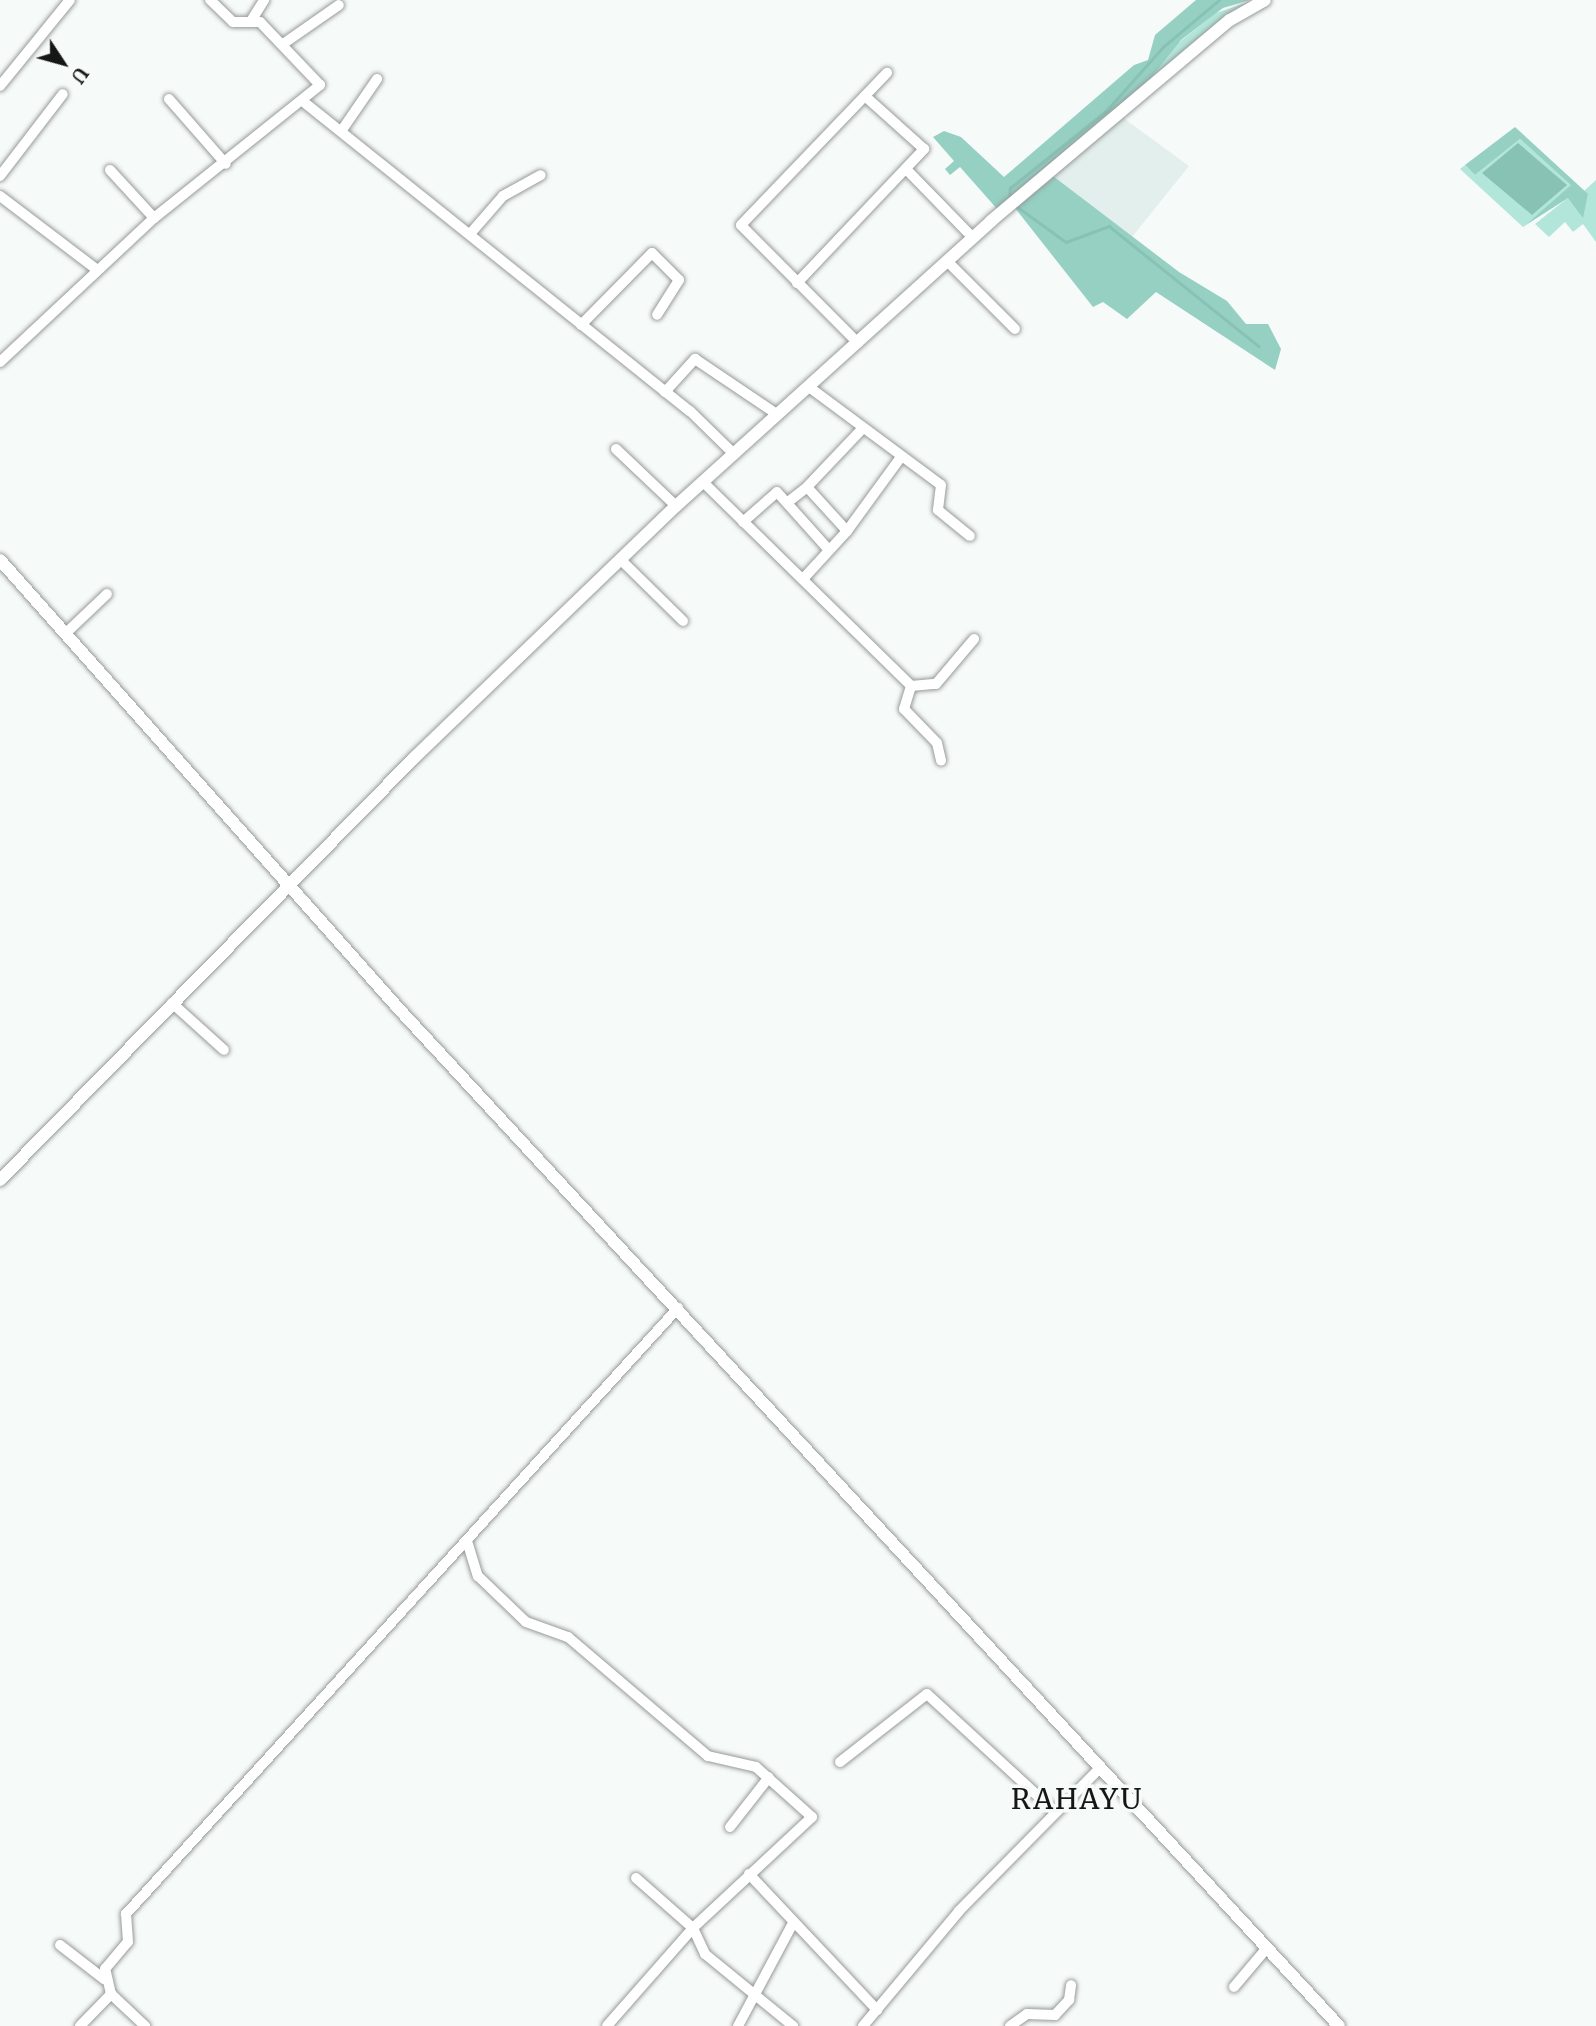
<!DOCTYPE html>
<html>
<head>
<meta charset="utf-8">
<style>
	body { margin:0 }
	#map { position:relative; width:1596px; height:2026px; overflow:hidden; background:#f6faf9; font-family:Merriweather,serif }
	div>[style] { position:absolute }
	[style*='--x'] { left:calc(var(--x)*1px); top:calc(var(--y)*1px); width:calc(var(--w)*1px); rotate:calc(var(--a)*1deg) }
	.built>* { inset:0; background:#e3efec }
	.green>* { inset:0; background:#b3e6db }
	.forest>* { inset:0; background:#95d0c3 }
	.water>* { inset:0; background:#87c2b5 }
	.stream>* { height:2.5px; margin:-1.25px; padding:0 1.25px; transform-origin:1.25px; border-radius:1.25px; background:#87c2b5 }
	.roads { filter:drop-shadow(0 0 2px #979a9a) drop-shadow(0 0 2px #979a9a) }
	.minor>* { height:10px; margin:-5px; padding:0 5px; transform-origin:5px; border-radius:5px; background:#fff }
	.tertiary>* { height:12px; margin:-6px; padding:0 6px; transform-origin:6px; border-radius:6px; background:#fff }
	span { translate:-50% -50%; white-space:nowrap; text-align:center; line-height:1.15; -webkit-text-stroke:7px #f6faf9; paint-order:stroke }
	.quarter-label { font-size:28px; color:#151615; letter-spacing:2px }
	.north { position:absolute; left:28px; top:28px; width:70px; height:70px; -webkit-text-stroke:5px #f6faf9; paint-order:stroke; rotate:126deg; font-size:19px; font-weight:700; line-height:28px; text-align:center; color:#151615 }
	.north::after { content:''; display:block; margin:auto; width:24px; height:32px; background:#151615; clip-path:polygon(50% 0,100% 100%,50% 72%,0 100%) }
</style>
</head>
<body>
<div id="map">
	<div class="built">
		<div style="clip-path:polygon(1122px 117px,1189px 166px,1132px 237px,1053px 176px)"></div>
	</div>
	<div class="green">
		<div style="clip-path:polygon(1254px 0,1149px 80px,1168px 51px,1216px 13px)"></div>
		<div style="clip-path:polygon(1520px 139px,1572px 185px,1523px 227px,1460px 169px,1465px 165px,1475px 175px)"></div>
		<div style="clip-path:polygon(1596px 180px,1596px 242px,1583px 224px,1573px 232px,1565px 222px,1549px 237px,1535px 224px,1569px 197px,1582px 215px,1584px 191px)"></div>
	</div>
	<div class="forest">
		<div style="clip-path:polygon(1196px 0,1250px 0,1223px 8px,1181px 40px,1149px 80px,998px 210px,960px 167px,950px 175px,945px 169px,954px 161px,933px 137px,944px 131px,961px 137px,1004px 177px,1134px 65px,1148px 60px,1155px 35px)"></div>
		<div style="clip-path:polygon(1515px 127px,1588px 194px,1583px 218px,1568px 198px,1523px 227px,1571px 185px,1520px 139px,1475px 175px,1465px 165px)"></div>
		<div style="clip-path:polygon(1053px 176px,1179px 272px,1227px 301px,1246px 324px,1268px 324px,1281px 349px,1275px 370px,1156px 292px,1127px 319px,1103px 302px,1093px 307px,1015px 208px)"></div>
	</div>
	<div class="water">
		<div style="clip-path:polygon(1518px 143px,1567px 185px,1532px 215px,1482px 173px)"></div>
	</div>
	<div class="stream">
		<div style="--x:1009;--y:201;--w:13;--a:-86"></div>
		<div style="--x:1010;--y:188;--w:123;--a:-38.7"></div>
		<div style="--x:1106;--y:111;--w:86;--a:-48.3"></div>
		<div style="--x:1163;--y:47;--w:73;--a:-40"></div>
		<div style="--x:1015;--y:205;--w:63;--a:36"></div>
		<div style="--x:1066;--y:242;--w:46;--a:-20.4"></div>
		<div style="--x:1109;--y:226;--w:192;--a:38.7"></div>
	</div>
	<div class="roads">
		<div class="minor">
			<div style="--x:251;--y:21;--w:25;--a:-58"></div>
			<div style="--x:283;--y:44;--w:68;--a:-34.9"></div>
			<div style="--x:0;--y:86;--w:111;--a:-50.9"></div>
			<div style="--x:169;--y:99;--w:86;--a:48.8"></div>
			<div style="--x:305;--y:103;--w:493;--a:38.7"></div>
			<div style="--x:690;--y:411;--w:62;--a:44.3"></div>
			<div style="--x:342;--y:130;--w:62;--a:-55.5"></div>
			<div style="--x:906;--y:169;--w:96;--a:45.8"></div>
			<div style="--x:110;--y:170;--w:65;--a:47.5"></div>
			<div style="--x:0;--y:176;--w:103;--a:-52.5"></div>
			<div style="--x:0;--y:196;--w:121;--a:37.2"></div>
			<div style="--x:470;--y:234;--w:50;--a:-49"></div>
			<div style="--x:503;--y:196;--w:43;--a:-28.9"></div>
			<div style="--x:947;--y:261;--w:96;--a:45"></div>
			<div style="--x:797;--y:283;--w:185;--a:-46.5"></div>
			<div style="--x:924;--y:149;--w:79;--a:-138.1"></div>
			<div style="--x:581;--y:325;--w:101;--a:-45.4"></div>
			<div style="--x:652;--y:253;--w:38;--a:45"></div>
			<div style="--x:679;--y:280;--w:41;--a:122.2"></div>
			<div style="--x:858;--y:343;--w:166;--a:-134.8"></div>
			<div style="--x:741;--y:225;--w:211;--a:-46.2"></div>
			<div style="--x:0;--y:362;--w:211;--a:-43.1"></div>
			<div style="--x:154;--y:218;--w:213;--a:-38.7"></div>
			<div style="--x:320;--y:85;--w:87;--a:-133.6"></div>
			<div style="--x:260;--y:22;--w:27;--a:180"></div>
			<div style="--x:233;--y:22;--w:32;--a:-136"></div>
			<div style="--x:809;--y:387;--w:164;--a:36.6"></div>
			<div style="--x:941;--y:485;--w:25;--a:97"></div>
			<div style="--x:938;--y:510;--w:41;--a:39.1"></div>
			<div style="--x:665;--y:392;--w:45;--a:-47.7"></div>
			<div style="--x:695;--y:359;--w:100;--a:34"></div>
			<div style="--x:616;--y:449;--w:83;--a:43.5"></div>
			<div style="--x:703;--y:482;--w:291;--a:44.4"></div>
			<div style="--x:911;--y:686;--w:25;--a:-5"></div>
			<div style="--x:936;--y:684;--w:59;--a:-49.8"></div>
			<div style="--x:788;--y:502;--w:24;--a:-38"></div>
			<div style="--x:743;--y:522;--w:45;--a:-41.4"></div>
			<div style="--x:777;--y:492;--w:78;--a:48.1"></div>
			<div style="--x:847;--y:531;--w:92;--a:-53.9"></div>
			<div style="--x:621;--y:560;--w:87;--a:44.5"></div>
			<div style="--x:803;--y:579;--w:65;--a:-47.5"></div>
			<div style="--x:847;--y:531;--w:59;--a:-132.3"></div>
			<div style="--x:807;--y:487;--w:81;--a:-46.5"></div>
			<div style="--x:65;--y:634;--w:58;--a:-43.6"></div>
			<div style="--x:911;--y:686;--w:24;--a:107"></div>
			<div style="--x:904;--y:709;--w:47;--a:45.9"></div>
			<div style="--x:937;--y:743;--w:18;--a:77"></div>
			<div style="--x:172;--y:1003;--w:70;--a:42.1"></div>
			<div style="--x:467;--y:1541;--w:37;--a:73"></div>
			<div style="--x:478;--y:1576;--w:66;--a:43.8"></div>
			<div style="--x:526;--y:1622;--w:45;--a:19.7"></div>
			<div style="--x:568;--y:1637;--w:184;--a:40.4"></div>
			<div style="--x:708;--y:1756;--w:49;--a:12.9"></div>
			<div style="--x:756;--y:1767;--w:75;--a:41.8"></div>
			<div style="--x:812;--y:1817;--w:163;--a:137"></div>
			<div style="--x:693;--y:1928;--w:130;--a:131.3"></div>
			<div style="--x:840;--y:1762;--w:110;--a:-38"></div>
			<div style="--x:927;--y:1694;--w:171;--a:42.6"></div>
			<div style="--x:730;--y:1827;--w:63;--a:-52"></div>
			<div style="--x:749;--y:1874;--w:187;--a:46.7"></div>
			<div style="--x:636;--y:1878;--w:76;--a:41.3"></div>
			<div style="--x:693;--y:1928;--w:29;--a:65"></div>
			<div style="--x:705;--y:1954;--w:114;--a:39.3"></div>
			<div style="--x:60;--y:1945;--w:56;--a:37.7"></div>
			<div style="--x:1234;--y:1987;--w:50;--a:-49.9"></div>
			<div style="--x:111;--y:1994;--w:47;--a:43.3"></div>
			<div style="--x:80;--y:2026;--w:45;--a:-45.9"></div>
			<div style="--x:111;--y:1994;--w:26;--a:-103"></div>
			<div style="--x:105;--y:1969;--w:35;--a:-50"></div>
			<div style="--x:128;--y:1942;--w:28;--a:-94"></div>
			<div style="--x:126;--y:1914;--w:820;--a:-47.67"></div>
			<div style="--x:738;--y:2026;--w:117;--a:-61.9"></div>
			<div style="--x:863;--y:2026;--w:150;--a:-50.1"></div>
			<div style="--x:959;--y:1911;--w:201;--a:-45.4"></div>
			<div style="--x:1010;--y:2026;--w:21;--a:-35"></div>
			<div style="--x:1027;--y:2014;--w:28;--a:2"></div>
			<div style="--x:1055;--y:2015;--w:21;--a:-47"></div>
			<div style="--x:1069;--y:2000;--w:15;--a:-82"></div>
		</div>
		<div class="tertiary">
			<div style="--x:0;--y:560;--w:599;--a:48.38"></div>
			<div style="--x:398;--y:1008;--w:1386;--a:47.25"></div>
			<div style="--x:0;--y:1180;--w:591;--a:-45.55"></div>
			<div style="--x:414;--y:758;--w:364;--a:-43.9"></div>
			<div style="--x:676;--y:506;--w:425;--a:-42.1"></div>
			<div style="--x:991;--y:221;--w:312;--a:-40.1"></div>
			<div style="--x:1230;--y:20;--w:40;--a:-29.7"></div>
		</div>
	</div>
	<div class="quarter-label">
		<span style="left:1077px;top:1799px">RAHAYU</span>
	</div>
	<div class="north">U</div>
</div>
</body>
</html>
